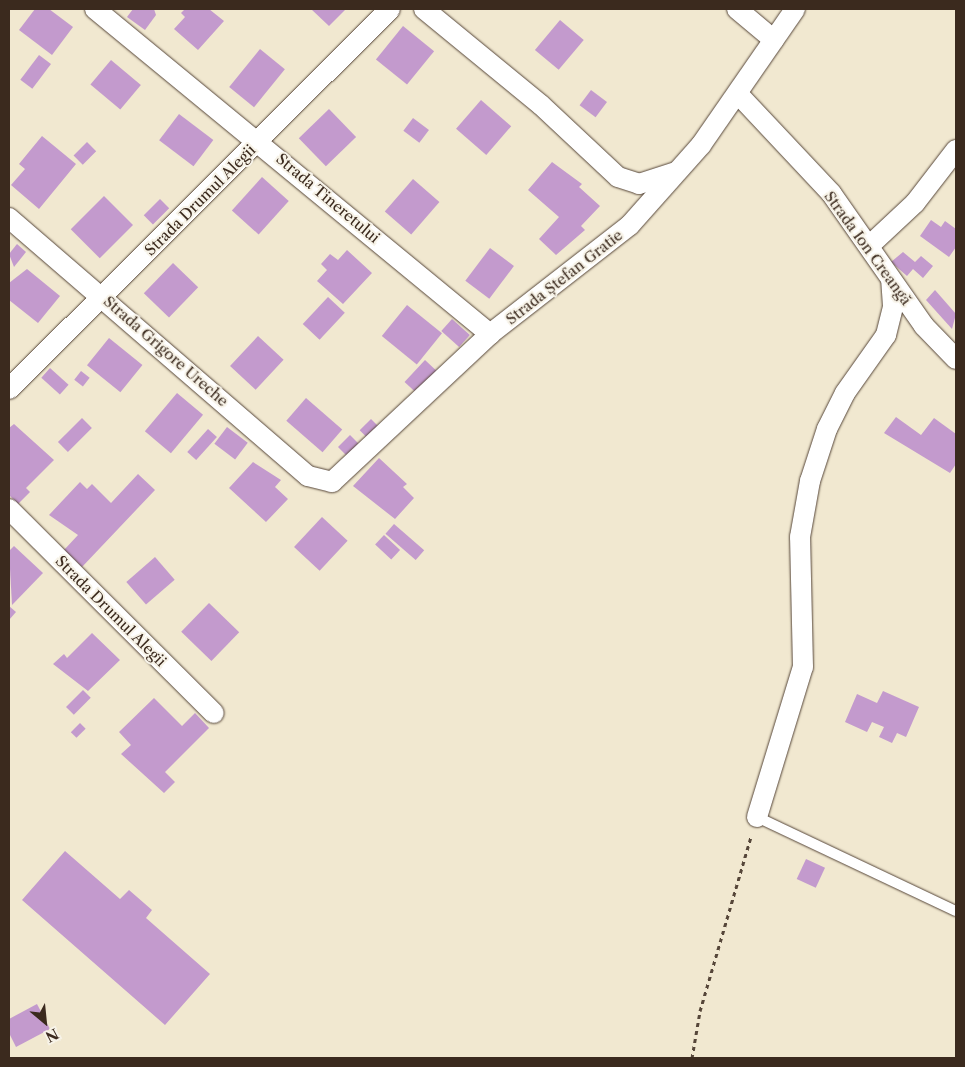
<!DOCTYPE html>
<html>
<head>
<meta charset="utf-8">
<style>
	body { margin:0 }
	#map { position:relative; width:965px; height:1067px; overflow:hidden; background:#f1e8d0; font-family:"Libre Caslon Text",serif }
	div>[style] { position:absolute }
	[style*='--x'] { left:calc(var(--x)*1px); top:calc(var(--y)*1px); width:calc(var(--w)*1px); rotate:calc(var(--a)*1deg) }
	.building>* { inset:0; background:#c39acd; transform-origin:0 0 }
	.path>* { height:3px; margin-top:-1.5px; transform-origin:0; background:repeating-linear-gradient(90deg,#564639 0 4px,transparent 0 8px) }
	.roads { filter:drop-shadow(0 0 1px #564639) drop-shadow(0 0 1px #564639) }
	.lane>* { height:10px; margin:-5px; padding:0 5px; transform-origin:5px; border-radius:5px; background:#fff }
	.street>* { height:20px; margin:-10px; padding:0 10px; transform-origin:10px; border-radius:10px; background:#fff }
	span { translate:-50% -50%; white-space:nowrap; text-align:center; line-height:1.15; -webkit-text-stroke:4px #f7f3e8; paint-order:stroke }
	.street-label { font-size:15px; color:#3b2a1e }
	.frame { position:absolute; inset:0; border:10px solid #3b2a1e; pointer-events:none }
	.north { position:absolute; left:20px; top:997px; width:50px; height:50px; -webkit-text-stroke:4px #f7f3e8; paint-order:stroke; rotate:152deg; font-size:14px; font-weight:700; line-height:20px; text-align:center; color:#3b2a1e }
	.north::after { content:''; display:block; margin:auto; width:18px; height:22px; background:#3b2a1e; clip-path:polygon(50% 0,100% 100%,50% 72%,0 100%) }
</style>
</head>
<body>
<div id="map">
	<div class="building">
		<div style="clip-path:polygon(35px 9px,49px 9px,73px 27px,52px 55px,19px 30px)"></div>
		<div style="clip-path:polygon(133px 9px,154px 9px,156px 15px,145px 30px,127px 17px)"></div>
		<div style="clip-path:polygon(185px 9px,209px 9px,224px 21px,198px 50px,174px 29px,185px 17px,181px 13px)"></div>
		<div style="clip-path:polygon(311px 9px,346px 9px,329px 26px)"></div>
		<div style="left:560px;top:20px;width:31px;height:39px;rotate:40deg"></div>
		<div style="left:403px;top:26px;width:40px;height:43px;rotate:39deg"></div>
		<div style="left:260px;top:49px;width:32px;height:49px;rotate:39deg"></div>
		<div style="left:39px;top:55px;width:15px;height:31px;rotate:37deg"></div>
		<div style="left:111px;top:60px;width:39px;height:32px;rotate:40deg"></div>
		<div style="left:591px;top:90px;width:20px;height:19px;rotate:37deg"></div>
		<div style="left:481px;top:100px;width:40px;height:38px;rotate:41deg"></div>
		<div style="left:329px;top:109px;width:39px;height:42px;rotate:46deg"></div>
		<div style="left:179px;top:114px;width:43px;height:33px;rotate:37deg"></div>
		<div style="left:413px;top:118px;width:20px;height:16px;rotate:37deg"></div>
		<div style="clip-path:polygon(42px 136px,76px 164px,39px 209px,11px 185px,25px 169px,19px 164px)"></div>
		<div style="left:87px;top:142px;width:13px;height:19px;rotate:45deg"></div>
		<div style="clip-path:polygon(552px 162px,582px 184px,579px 187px,600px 206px,581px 226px,585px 230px,556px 255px,539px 239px,559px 217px,528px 190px)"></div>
		<div style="left:262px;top:177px;width:36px;height:45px;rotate:42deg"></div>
		<div style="left:413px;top:179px;width:35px;height:43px;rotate:41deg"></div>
		<div style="left:104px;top:196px;width:41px;height:47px;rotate:45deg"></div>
		<div style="left:160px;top:199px;width:13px;height:23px;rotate:45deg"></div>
		<div style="clip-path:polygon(931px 220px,941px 227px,945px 221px,956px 229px,956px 247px,949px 257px,920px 236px)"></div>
		<div style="clip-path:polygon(17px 244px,26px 252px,14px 267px,9px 254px)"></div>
		<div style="left:490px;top:248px;width:30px;height:41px;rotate:37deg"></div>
		<div style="clip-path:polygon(347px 250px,372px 273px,343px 304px,317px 281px,327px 270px,321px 264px,330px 254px,338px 260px)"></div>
		<div style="clip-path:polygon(903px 252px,915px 262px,921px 256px,933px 266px,923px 278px,913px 269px,907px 276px,891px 262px)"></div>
		<div style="left:173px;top:263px;width:35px;height:42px;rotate:44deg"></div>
		<div style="clip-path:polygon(27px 269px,60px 296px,38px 323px,9px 300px,9px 283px)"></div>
		<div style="clip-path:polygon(935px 290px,956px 314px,952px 329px,926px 300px)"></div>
		<div style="left:328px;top:297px;width:23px;height:37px;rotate:43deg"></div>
		<div style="left:407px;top:305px;width:45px;height:40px;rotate:39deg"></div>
		<div style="left:452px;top:319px;width:24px;height:16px;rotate:42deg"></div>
		<div style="left:258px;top:336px;width:35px;height:41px;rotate:43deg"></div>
		<div style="left:109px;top:338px;width:43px;height:35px;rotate:39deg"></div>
		<div style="left:425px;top:360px;width:16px;height:30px;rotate:43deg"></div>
		<div style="left:50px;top:368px;width:25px;height:13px;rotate:42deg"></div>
		<div style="left:81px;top:371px;width:11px;height:11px;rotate:38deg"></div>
		<div style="left:177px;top:393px;width:34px;height:50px;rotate:40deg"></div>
		<div style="left:306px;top:398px;width:48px;height:30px;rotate:41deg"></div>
		<div style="clip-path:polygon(896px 417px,921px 435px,934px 418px,956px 434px,956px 464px,950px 473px,884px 433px)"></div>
		<div style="left:82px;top:418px;width:14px;height:34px;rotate:45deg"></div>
		<div style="left:371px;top:419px;width:11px;height:16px;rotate:45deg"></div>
		<div style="clip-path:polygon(14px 424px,54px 460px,26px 488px,30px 492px,18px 504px,9px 495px,9px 428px)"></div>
		<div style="left:227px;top:427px;width:26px;height:21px;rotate:37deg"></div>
		<div style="left:208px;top:429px;width:12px;height:31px;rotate:42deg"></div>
		<div style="left:350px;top:435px;width:13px;height:17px;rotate:45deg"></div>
		<div style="clip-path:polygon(379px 458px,407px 484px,403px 487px,414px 498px,395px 519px,353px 486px)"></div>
		<div style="clip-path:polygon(253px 462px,281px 480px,275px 487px,288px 499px,266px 522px,229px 488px)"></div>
		<div style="clip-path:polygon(138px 474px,155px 490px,82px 567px,64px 550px,78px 535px,49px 515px,80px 482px,87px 489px,92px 484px,111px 503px)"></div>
		<div style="left:322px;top:517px;width:35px;height:41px;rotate:43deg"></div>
		<div style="left:394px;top:524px;width:40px;height:13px;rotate:41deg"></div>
		<div style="left:384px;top:535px;width:22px;height:13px;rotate:43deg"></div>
		<div style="clip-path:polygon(14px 546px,43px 573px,12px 605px,9px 551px)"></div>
		<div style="left:155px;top:557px;width:30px;height:38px;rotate:49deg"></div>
		<div style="left:209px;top:603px;width:42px;height:40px;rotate:44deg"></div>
		<div style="clip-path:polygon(9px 606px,16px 612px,9px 620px)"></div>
		<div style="clip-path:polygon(92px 633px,120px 660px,88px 691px,53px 664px,64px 654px,67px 658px)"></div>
		<div style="left:83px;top:690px;width:11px;height:24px;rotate:45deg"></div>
		<div style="clip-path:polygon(883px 691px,919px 707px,906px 737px,897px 733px,892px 743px,879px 737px,884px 727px,872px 722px,867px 732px,845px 722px,857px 694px,877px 703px)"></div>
		<div style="clip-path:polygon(154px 698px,182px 726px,195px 713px,209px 728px,165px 772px,175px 782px,164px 793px,121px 754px,131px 745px,119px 732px)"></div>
		<div style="left:80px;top:723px;width:8px;height:13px;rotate:45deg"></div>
		<div style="clip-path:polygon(65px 851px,120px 899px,129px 890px,152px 910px,146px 918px,210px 974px,165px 1025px,22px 900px)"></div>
		<div style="left:806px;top:859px;width:21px;height:22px;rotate:25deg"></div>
		<div style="clip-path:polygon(37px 1004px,50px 1029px,16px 1047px,9px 1033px,9px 1019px)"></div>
	</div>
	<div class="path">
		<div style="--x:692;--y:1058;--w:48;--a:-80.3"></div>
		<div style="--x:700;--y:1011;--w:181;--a:-73.7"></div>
	</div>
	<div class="roads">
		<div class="lane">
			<div style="--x:757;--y:817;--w:220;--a:25.3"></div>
		</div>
		<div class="street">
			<div style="--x:95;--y:9;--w:512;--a:39.45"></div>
			<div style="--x:424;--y:9;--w:151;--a:39.4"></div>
			<div style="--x:541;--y:105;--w:105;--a:43.1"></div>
			<div style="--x:618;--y:177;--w:22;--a:18"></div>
			<div style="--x:639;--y:184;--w:38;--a:-18"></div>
			<div style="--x:737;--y:9;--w:48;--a:40"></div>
			<div style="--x:738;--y:94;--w:136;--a:46.8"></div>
			<div style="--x:831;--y:193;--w:162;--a:55"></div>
			<div style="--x:924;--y:326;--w:46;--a:45.9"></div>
			<div style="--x:9;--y:218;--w:395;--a:40.8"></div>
			<div style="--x:308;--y:476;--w:25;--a:14"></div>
			<div style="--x:332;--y:482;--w:216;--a:-43.1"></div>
			<div style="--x:490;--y:334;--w:177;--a:-37.9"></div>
			<div style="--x:630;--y:225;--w:107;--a:-48.4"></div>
			<div style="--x:701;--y:145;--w:165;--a:-55.3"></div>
			<div style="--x:869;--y:246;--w:63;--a:-43.1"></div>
			<div style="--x:915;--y:203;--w:67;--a:-52.3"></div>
			<div style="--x:9;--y:389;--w:538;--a:-44.92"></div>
			<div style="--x:9;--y:509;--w:289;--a:44.9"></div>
			<div style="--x:757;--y:817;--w:157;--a:-73"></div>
			<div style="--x:803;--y:667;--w:130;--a:-91.3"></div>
			<div style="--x:800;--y:537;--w:57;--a:-79.9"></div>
			<div style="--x:810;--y:481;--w:55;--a:-71.9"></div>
			<div style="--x:827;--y:429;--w:40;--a:-63.4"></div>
			<div style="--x:845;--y:393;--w:71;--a:-54.7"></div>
			<div style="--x:886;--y:335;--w:30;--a:-76"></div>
			<div style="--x:893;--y:306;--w:26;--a:-94"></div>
		</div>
	</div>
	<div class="street-label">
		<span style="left:328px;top:198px;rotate:40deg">Strada Tineretului</span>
		<span style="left:200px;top:200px;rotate:-45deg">Strada Drumul Alegii</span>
		<span style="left:868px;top:248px;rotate:54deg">Strada Ion Creangă</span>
		<span style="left:564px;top:277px;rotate:-38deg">Strada Ștefan Gratie</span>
		<span style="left:166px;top:351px;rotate:41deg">Strada Grigore Ureche</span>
		<span style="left:111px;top:611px;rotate:45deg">Strada Drumul Alegii</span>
	</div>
	<div class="frame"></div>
	<div class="north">N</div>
</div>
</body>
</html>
